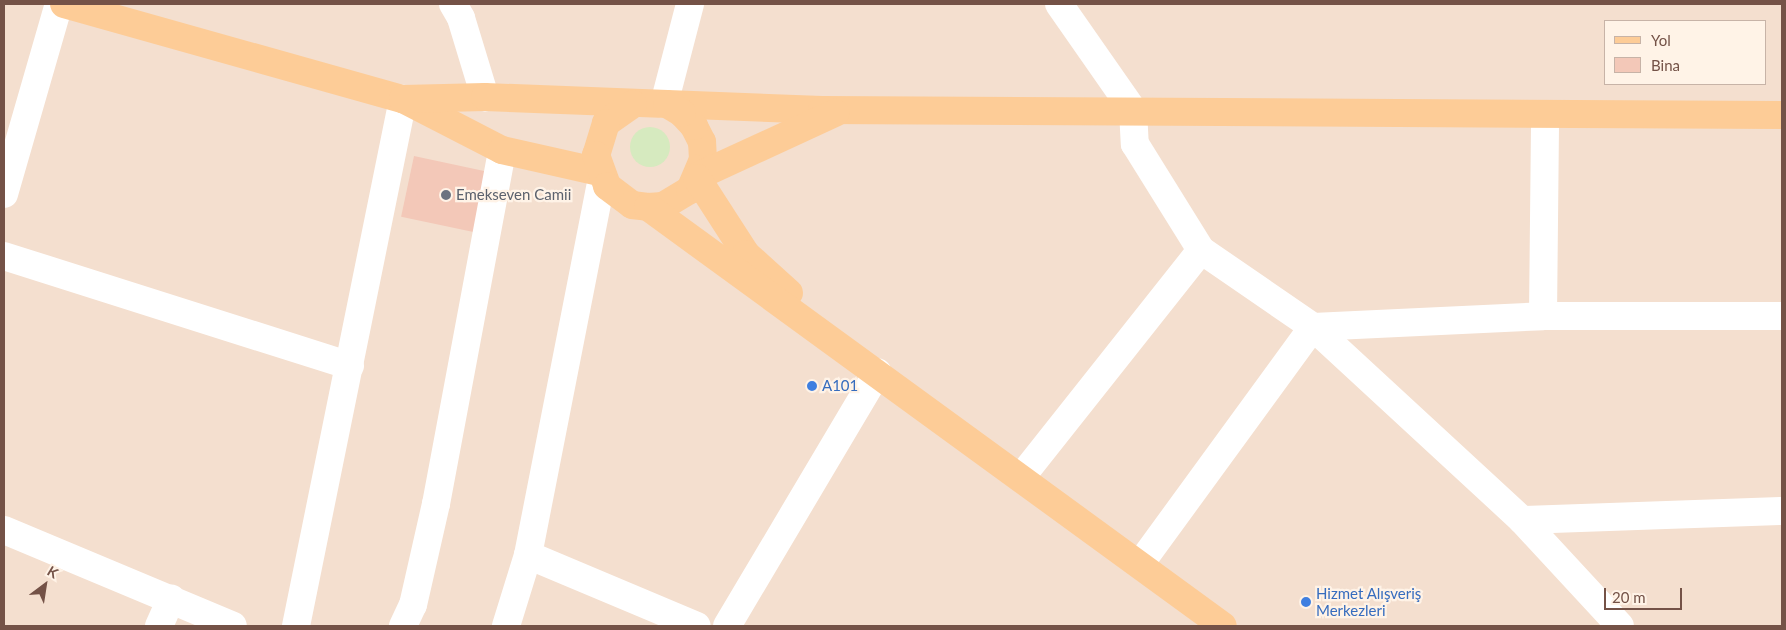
<!DOCTYPE html>
<html>
<head>
<meta charset="utf-8">
<style>
	body { margin:0 }
	#map { position:relative; width:1786px; height:630px; overflow:hidden; background:#fdefe1; font-family:Lato,sans-serif }
	div>[style] { position:absolute }
	[style*='--x'] { left:calc(var(--x)*1px); top:calc(var(--y)*1px); width:calc(var(--w)*1px); rotate:calc(var(--a)*1deg) }
	.residential>* { inset:0; background:#f4dfcf }
	.green>* { inset:0; background:#d6eabf }
	.round { border-radius:50% }
	.building>* { inset:0; background:#f3c8b8; transform-origin:0 0 }
	.minor>* { height:28px; margin:-14px; padding:0 14px; transform-origin:14px; border-radius:14px; background:#fff }
	.major>* { height:28px; margin:-14px; padding:0 14px; transform-origin:14px; border-radius:14px; background:#fdcc97 }
	.dots>* { width:14px; height:14px; translate:-50% -50%; box-sizing:border-box; border:2px solid #fff3e7; border-radius:50% }
	span { translate:-50% -50%; white-space:nowrap; text-align:center; line-height:1.15; -webkit-text-stroke:4.5px #fff3e7; paint-order:stroke }
	.worship-label { font-size:15px; color:#5b616d }
	.left { translate:0 -50%; text-align:left }
	.shop-label { font-size:15px; color:#366cbe }
	.frame { position:absolute; inset:0; border:5px solid #745247; pointer-events:none }
	.legend { position:absolute; left:1604px; top:20px; width:162px; height:65px; box-sizing:border-box; background:#fff3e7; border:1px solid #c7b3a7; margin:0; padding:6px 9px; list-style:none; font-size:15px; color:#745247 }
	.legend li { display:flex; align-items:center; gap:10px; height:25px }
	.legend b { width:25px; border:1px solid #c7b3a7 }
	.north { position:absolute; left:20px; top:560px; width:50px; height:50px; -webkit-text-stroke:4px #fff3e7; paint-order:stroke; rotate:31deg; font-size:14px; font-weight:700; line-height:20px; text-align:center; color:#745247 }
	.north::after { content:''; display:block; margin:auto; width:18px; height:22px; background:#745247; clip-path:polygon(50% 0,100% 100%,50% 72%,0 100%) }
	.scale { position:absolute; left:1604px; top:588px; width:78px; height:22px; box-sizing:border-box; border:2px solid #745247; border-top:0; padding-left:6px; font-size:15px; line-height:18px; white-space:nowrap; color:#745247; -webkit-text-stroke:4px #fff3e7; paint-order:stroke }
</style>
</head>
<body>
<div id="map">
	<div class="residential">
		<div style="clip-path:polygon(evenodd,4px 4px,1782px 4px,1782px 626px,4px 626px,4px 4px,1605px 21px,1765px 21px,1765px 84px,1605px 84px,1605px 21px)"></div>
	</div>
	<div class="green">
		<div class="round" style="left:630px;top:127px;width:40px;height:40px"></div>
	</div>
	<div class="building">
		<div style="left:414px;top:156px;width:80px;height:62px;rotate:12deg"></div>
	</div>
	<div class="minor">
		<div style="--x:453;--y:4;--w:16;--a:60"></div>
		<div style="--x:461;--y:18;--w:83;--a:73.1"></div>
		<div style="--x:1059;--y:4;--w:129;--a:55.1"></div>
		<div style="--x:1133;--y:110;--w:34;--a:87"></div>
		<div style="--x:1135;--y:144;--w:125;--a:58.1"></div>
		<div style="--x:1201;--y:250;--w:136;--a:34.5"></div>
		<div style="--x:1313;--y:327;--w:284;--a:42.7"></div>
		<div style="--x:1522;--y:520;--w:144;--a:47.2"></div>
		<div style="--x:664;--y:104;--w:103;--a:-75.4"></div>
		<div style="--x:4;--y:194;--w:198;--a:-73.9"></div>
		<div style="--x:4;--y:256;--w:363;--a:17.6"></div>
		<div style="--x:1543;--y:316;--w:202;--a:-89.4"></div>
		<div style="--x:1022;--y:476;--w:288;--a:-51.6"></div>
		<div style="--x:1522;--y:520;--w:260;--a:-2"></div>
		<div style="--x:4;--y:530;--w:248;--a:22.7"></div>
		<div style="--x:528;--y:555;--w:183;--a:22.8"></div>
		<div style="--x:1140;--y:564;--w:293;--a:-53.9"></div>
		<div style="--x:1313;--y:327;--w:230;--a:-2.7"></div>
		<div style="--x:1543;--y:316;--w:239;--a:0"></div>
		<div style="--x:159;--y:626;--w:30;--a:-66"></div>
		<div style="--x:296;--y:626;--w:538;--a:-78.52"></div>
		<div style="--x:403;--y:626;--w:23;--a:-65"></div>
		<div style="--x:413;--y:605;--w:104;--a:-77.2"></div>
		<div style="--x:436;--y:504;--w:360;--a:-79.4"></div>
		<div style="--x:506;--y:626;--w:74;--a:-72.8"></div>
		<div style="--x:528;--y:555;--w:385;--a:-78.9"></div>
		<div style="--x:727;--y:626;--w:295;--a:-59.3"></div>
	</div>
	<div class="major">
		<div style="--x:64;--y:4;--w:352;--a:15.7"></div>
		<div style="--x:403;--y:99;--w:111;--a:27.3"></div>
		<div style="--x:502;--y:150;--w:100;--a:12.7"></div>
		<div style="--x:403;--y:99;--w:82;--a:-1.4"></div>
		<div style="--x:485;--y:97;--w:337;--a:2.2"></div>
		<div style="--x:822;--y:110;--w:960;--a:0.3"></div>
		<div style="--x:633;--y:104;--w:33;--a:145"></div>
		<div style="--x:606;--y:123;--w:34;--a:107"></div>
		<div style="--x:596;--y:155;--w:33;--a:70"></div>
		<div style="--x:607;--y:186;--w:31;--a:37"></div>
		<div style="--x:632;--y:205;--w:16;--a:7"></div>
		<div style="--x:648;--y:207;--w:15;--a:-4"></div>
		<div style="--x:663;--y:206;--w:31;--a:-31"></div>
		<div style="--x:690;--y:190;--w:33;--a:-67"></div>
		<div style="--x:703;--y:160;--w:18;--a:-93"></div>
		<div style="--x:702;--y:142;--w:18;--a:-117"></div>
		<div style="--x:694;--y:126;--w:18;--a:-133"></div>
		<div style="--x:682;--y:113;--w:17;--a:-149"></div>
		<div style="--x:698;--y:176;--w:151;--a:-24.7"></div>
		<div style="--x:697;--y:178;--w:90;--a:57.2"></div>
		<div style="--x:746;--y:254;--w:58;--a:42.2"></div>
		<div style="--x:648;--y:207;--w:711;--a:36.08"></div>
	</div>
	<div class="dots">
		<div style="left:446px;top:195px;background:#6b7280"></div>
		<div style="left:812px;top:386px;background:#3f7fe0"></div>
		<div style="left:1306px;top:602px;background:#3f7fe0"></div>
	</div>
	<div class="worship-label">
		<span class="left" style="left:456px;top:195px">Emekseven Camii</span>
	</div>
	<div class="shop-label">
		<span class="left" style="left:822px;top:386px">A101</span>
		<span class="left" style="left:1316px;top:602px">Hizmet Alışveriş<br>Merkezleri</span>
	</div>
	<div class="frame"></div>
	<ul class="legend">
	<li><b style="height:6px;background:#fdcc97"></b>Yol</li>
	<li><b style="height:14px;background:#f3c8b8"></b>Bina</li>
	</ul>
	<div class="north">K</div>
	<div class="scale">20 m</div>
</div>
</body>
</html>
